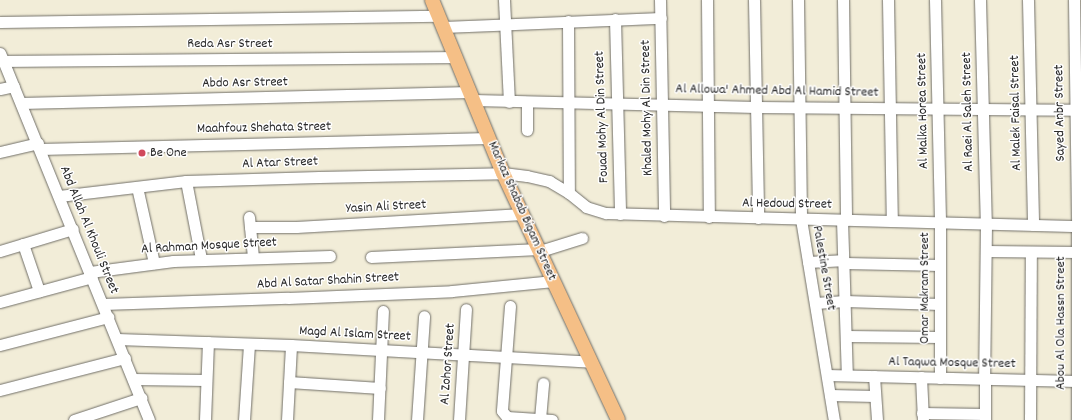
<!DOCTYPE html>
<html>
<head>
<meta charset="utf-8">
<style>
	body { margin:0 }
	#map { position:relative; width:1081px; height:420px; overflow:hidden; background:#f2edd8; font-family:Dekko,sans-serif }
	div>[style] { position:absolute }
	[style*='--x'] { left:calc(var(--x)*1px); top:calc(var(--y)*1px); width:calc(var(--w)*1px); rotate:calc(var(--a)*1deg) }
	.roads { filter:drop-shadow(0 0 1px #716f68) drop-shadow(0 0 1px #716f68) }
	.minor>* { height:11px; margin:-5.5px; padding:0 5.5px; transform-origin:5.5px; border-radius:5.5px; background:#fff }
	.major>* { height:14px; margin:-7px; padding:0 7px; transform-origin:7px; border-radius:7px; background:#f5bf86 }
	.dots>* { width:11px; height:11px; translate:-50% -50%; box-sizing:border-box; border:2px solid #fff; border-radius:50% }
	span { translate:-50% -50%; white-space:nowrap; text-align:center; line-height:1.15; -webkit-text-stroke:3px #fff; paint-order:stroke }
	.street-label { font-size:14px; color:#2b2b2b }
	.poi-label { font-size:14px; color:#2b2b2b }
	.left { translate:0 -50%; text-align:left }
</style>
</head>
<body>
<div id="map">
	<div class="roads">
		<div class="minor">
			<div style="--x:504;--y:0;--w:102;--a:87.2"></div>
			<div style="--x:660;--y:0;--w:216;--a:88.9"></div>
			<div style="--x:707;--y:0;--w:217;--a:89.5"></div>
			<div style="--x:754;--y:0;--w:218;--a:88.9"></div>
			<div style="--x:798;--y:0;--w:219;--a:89.2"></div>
			<div style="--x:801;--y:219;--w:204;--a:80.7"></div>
			<div style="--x:843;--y:0;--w:220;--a:89.2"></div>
			<div style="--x:888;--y:0;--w:221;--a:89"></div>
			<div style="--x:935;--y:0;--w:222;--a:88.7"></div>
			<div style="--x:940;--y:222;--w:156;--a:90"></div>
			<div style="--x:980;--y:0;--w:224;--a:88.5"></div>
			<div style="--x:986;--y:224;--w:155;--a:90.7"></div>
			<div style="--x:1028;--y:0;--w:225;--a:88.7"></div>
			<div style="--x:1074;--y:0;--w:226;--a:89.2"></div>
			<div style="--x:1077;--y:226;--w:194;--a:90"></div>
			<div style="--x:615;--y:19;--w:195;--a:88.5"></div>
			<div style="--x:568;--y:21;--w:172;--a:89.7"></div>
			<div style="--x:0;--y:22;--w:439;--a:-0.8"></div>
			<div style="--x:443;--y:27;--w:218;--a:-2.4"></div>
			<div style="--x:0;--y:53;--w:396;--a:67.9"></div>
			<div style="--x:4;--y:61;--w:452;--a:-0.5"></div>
			<div style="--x:0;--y:89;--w:14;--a:-12"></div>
			<div style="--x:473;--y:100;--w:283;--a:1.4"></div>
			<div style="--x:756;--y:107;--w:325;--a:0.5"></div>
			<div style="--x:527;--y:102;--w:28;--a:90"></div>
			<div style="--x:21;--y:103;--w:449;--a:-1.4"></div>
			<div style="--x:40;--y:149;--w:449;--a:-1.4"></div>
			<div style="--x:0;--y:152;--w:39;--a:-13"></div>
			<div style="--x:186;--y:181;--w:79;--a:79.1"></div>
			<div style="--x:137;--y:187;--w:78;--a:77.4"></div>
			<div style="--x:59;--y:196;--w:128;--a:-6.7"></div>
			<div style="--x:186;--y:181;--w:133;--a:-1.7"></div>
			<div style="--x:319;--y:177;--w:184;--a:-1.2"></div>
			<div style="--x:503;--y:173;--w:24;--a:7"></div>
			<div style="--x:527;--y:176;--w:23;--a:13"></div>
			<div style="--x:549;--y:181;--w:23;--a:31"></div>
			<div style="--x:569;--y:193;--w:22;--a:39"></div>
			<div style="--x:586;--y:207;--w:21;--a:17"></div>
			<div style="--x:606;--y:213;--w:475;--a:1.6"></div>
			<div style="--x:249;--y:217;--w:40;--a:84.3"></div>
			<div style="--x:842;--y:220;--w:155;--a:88.2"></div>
			<div style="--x:250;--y:227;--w:46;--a:0"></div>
			<div style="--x:296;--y:227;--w:227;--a:-3.3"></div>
			<div style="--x:23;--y:244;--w:50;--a:71.2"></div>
			<div style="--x:0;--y:251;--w:76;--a:-16.8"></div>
			<div style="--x:540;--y:251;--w:44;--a:-17.2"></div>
			<div style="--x:986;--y:251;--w:91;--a:0.6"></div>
			<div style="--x:371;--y:257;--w:168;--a:-2.7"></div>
			<div style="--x:808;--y:262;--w:33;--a:-3"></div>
			<div style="--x:841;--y:260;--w:5;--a:37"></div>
			<div style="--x:845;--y:263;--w:95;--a:1.2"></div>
			<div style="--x:90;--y:272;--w:84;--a:-7.5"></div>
			<div style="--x:173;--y:261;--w:157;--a:-1.8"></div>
			<div style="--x:0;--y:302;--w:95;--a:-15.2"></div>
			<div style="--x:815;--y:303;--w:30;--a:-4"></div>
			<div style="--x:845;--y:301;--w:95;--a:1.8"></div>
			<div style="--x:103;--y:304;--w:185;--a:-1.9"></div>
			<div style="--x:288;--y:298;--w:164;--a:-2.4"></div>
			<div style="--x:452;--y:291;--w:102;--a:-5.6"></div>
			<div style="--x:510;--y:306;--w:105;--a:94.4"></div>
			<div style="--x:502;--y:411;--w:8;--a:50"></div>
			<div style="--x:507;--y:417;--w:45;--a:3.8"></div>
			<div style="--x:846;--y:336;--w:94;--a:0.6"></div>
			<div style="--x:117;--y:339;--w:174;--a:2"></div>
			<div style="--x:291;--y:345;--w:301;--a:3.2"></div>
			<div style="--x:0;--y:345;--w:112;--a:-14.5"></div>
			<div style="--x:827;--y:375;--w:249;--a:1.4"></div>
			<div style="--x:874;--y:376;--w:44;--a:86.1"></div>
			<div style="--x:921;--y:377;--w:42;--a:87.3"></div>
			<div style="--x:133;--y:379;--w:73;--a:0.8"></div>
			<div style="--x:289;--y:382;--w:91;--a:3.8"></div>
			<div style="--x:0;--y:390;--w:129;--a:-14.4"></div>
			<div style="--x:830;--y:395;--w:45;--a:1.3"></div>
			<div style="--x:922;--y:413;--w:63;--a:0.9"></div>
			<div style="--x:540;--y:419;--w:36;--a:-85"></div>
			<div style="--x:74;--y:420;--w:71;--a:-18.2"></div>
			<div style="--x:205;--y:420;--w:78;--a:-87.8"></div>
			<div style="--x:244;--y:420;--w:76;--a:-86.2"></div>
			<div style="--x:287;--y:420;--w:75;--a:-86.9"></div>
			<div style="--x:378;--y:420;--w:109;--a:-87.4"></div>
			<div style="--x:417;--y:420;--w:104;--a:-86.1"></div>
			<div style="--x:459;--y:420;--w:111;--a:-86.4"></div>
			<div style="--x:985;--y:420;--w:41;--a:-90"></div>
			<div style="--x:1030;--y:420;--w:168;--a:-89.7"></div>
		</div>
		<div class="major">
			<div style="--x:432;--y:0;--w:187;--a:67.7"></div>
			<div style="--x:503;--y:173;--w:272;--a:65"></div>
		</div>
	</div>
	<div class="dots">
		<div style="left:142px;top:153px;background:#d1495b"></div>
	</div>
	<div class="street-label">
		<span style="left:230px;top:44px">Reda Asr Street</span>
		<span style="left:245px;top:83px;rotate:-1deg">Abdo Asr Street</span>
		<span style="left:777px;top:91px;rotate:1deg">Al Allowa' Ahmed Abd Al Hamid Street</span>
		<span style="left:647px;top:108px;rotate:-91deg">Khaled Mohy Al Din Street</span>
		<span style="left:923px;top:111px;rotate:-91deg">Al Malka Horea Street</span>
		<span style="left:968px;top:112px;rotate:-91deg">Al Raei Al Saleh Street</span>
		<span style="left:1016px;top:113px;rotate:-91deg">Al Malek Faisal Street</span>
		<span style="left:1060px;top:113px;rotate:-91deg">Sayed Anbr Street</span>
		<span style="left:602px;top:117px;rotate:-92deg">Fouad Mohy Al Din Street</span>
		<span style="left:264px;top:128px;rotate:-1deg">Maahfouz Shehata Street</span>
		<span style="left:280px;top:163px;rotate:-2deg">Al Atar Street</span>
		<span style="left:787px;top:204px;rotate:1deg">Al Hedoud Street</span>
		<span style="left:386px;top:207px;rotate:-3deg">Yasin Ali Street</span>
		<span style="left:522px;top:211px;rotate:66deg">Markaz Shabab Bigam Street</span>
		<span style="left:89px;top:230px;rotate:68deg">Abd Allah Al Khouli Street</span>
		<span style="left:209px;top:246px;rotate:-3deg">Al Rahman Mosque Street</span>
		<span style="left:824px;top:268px;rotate:80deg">Palestine Street</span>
		<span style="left:328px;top:281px;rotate:-3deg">Abd Al Satar Shahin Street</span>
		<span style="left:925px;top:288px;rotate:-90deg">Omar Makram Street</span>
		<span style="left:1061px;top:323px;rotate:-90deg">Abou Al Ola Hassn Street</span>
		<span style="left:355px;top:334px;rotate:3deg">Magd Al Islam Street</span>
		<span style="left:952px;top:363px;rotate:1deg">Al Taqwa Mosque Street</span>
		<span style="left:448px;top:364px;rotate:-86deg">Al Zohor Street</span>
	</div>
	<div class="poi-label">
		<span class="left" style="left:150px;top:153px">Be One</span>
	</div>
</div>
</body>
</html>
